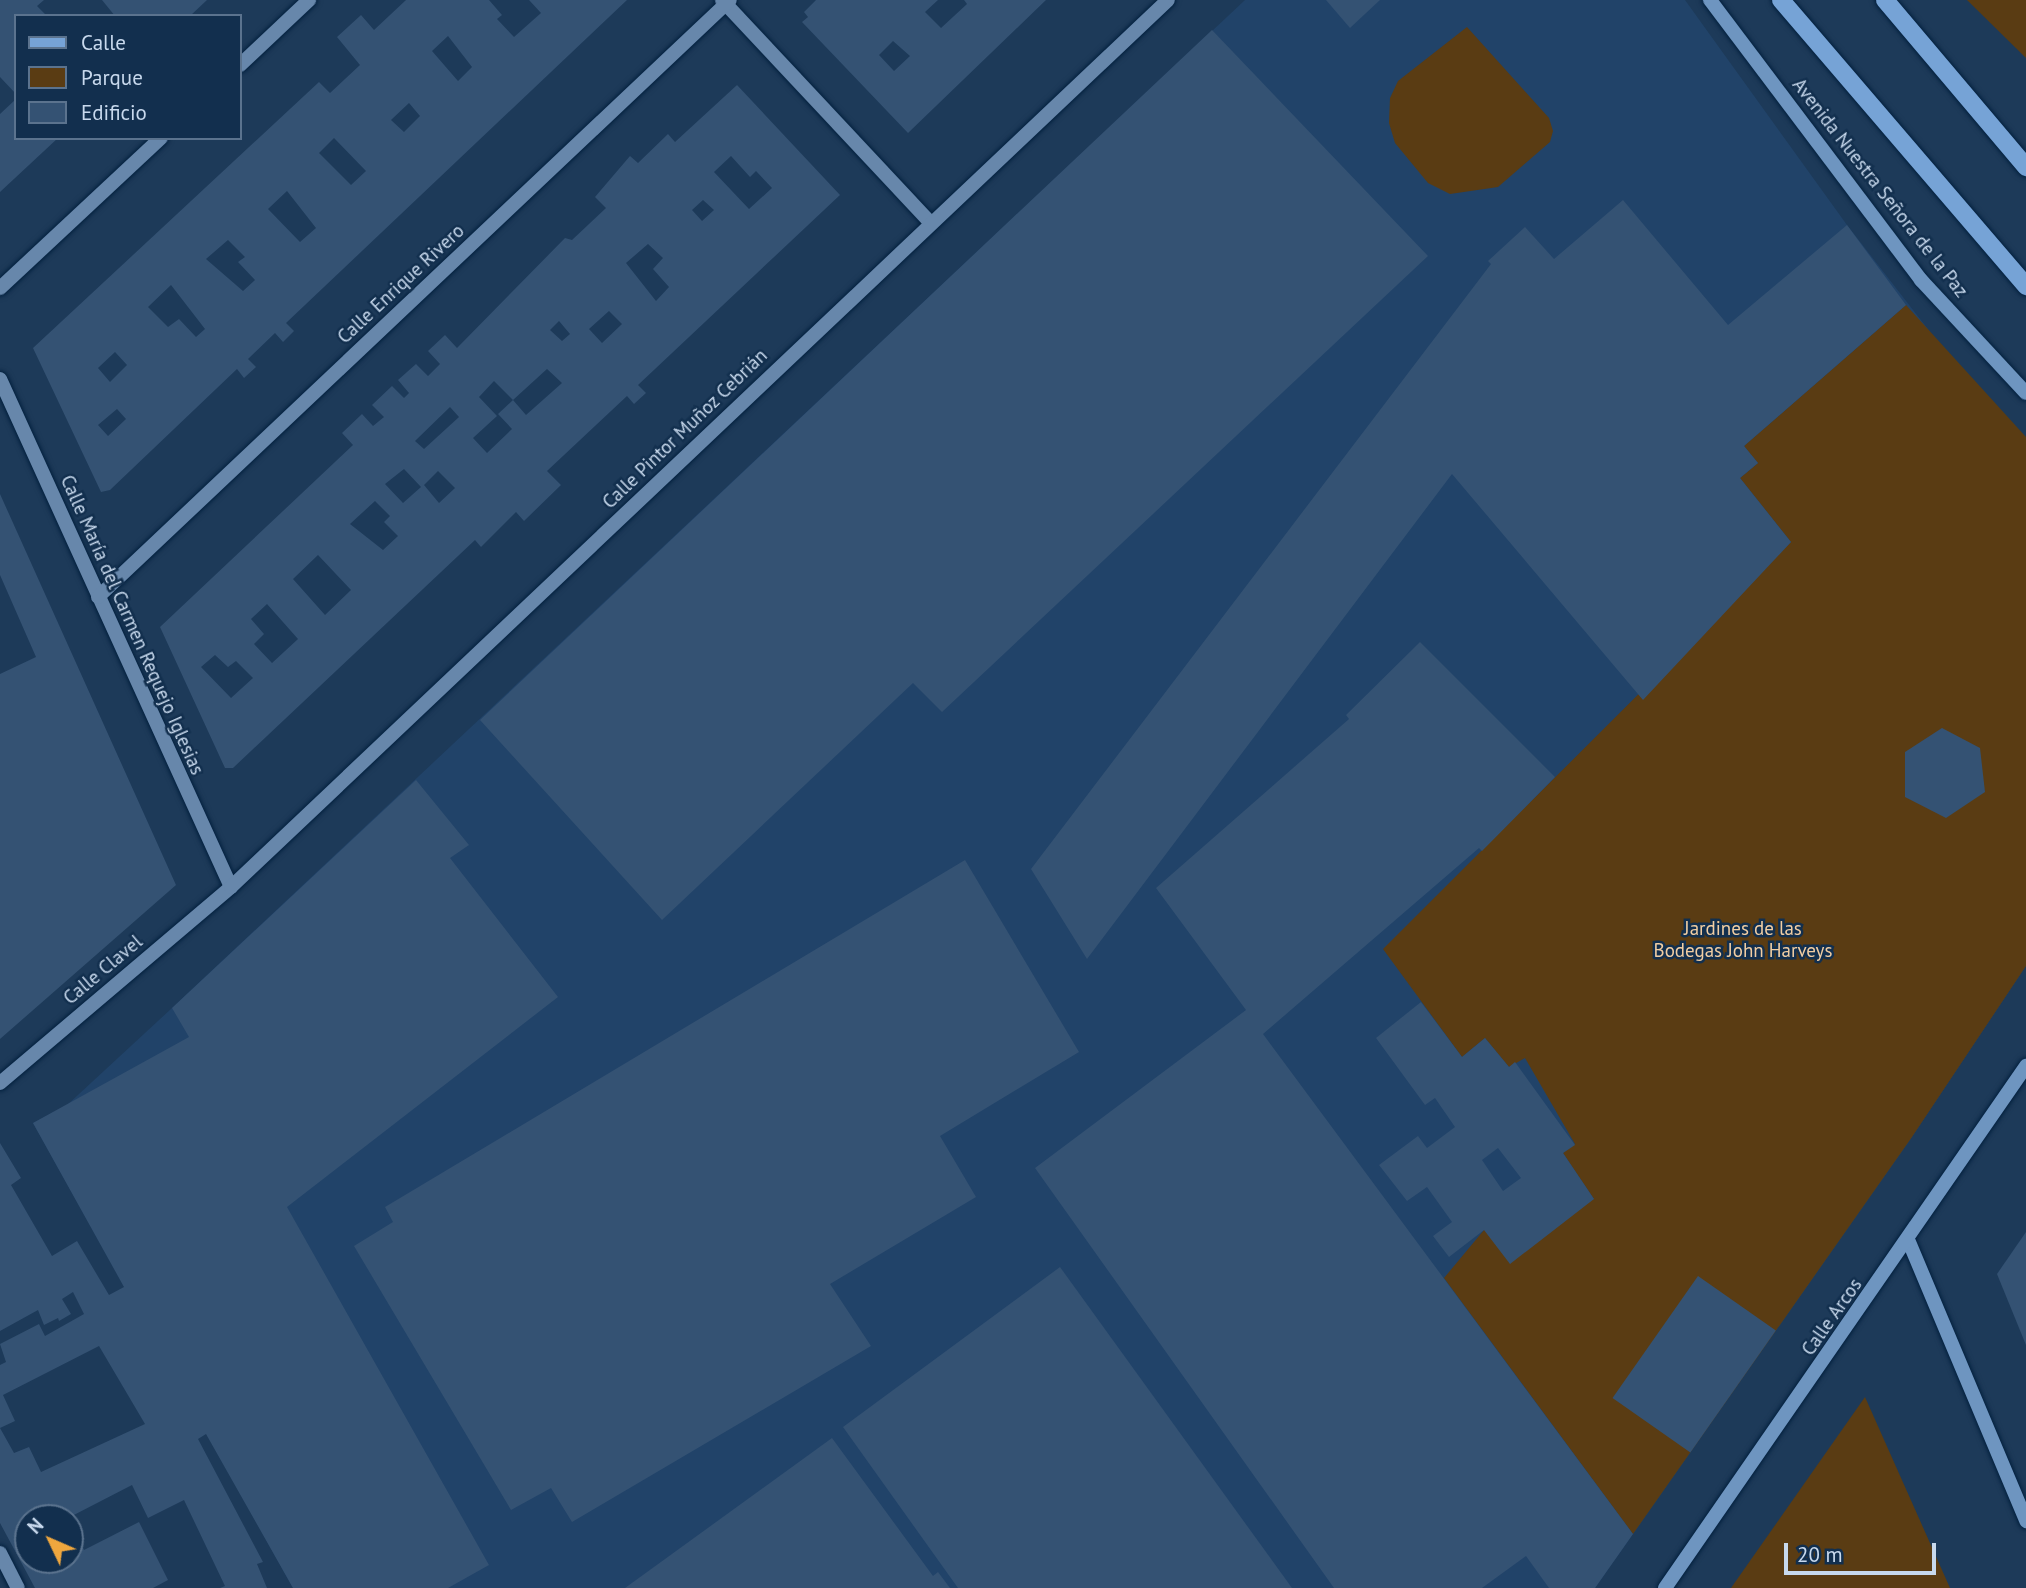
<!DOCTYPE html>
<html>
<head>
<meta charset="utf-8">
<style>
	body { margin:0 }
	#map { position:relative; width:2026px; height:1588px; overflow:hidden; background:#1d3a59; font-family:"PT Sans",sans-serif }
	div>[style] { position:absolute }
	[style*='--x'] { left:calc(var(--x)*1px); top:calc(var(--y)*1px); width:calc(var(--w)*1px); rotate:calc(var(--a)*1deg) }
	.built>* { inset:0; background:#214369 }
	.green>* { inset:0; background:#5a3c13 }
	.building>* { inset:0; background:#345273; transform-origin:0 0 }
	.roads { filter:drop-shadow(0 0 2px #03203e) drop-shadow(0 0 2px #03203e) }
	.street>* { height:14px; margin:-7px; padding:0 7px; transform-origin:7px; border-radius:7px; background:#6787ab }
	.secondary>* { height:14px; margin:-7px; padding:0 7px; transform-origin:7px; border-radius:7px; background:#6e95c0 }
	.primary>* { height:18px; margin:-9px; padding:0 9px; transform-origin:9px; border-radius:9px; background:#76a3d6 }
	span { translate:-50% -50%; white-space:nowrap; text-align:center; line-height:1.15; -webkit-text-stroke:5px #122f4e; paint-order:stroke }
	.street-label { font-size:19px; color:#c8d9ed }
	.park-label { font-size:19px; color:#f2cea3 }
	.legend { position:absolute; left:14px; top:14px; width:228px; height:126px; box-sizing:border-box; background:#122f4e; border:2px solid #5b738e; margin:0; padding:9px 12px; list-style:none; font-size:21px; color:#c8d9ed }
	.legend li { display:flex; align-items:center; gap:14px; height:35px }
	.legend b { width:35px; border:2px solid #5b738e }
	.north { position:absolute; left:14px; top:1504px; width:70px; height:70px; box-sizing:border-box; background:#122f4e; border:2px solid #5b738e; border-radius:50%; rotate:314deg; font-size:19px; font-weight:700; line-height:28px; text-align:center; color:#c8d9ed }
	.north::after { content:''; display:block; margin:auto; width:24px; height:32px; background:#efa73e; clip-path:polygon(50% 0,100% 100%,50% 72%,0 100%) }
	.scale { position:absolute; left:1784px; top:1543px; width:152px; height:32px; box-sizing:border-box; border:4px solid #c8d9ed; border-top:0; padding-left:9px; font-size:21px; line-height:24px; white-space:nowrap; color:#c8d9ed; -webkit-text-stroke:5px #122f4e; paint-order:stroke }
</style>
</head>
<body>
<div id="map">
	<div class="built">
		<div style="clip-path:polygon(1245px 0,1685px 0,1847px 225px,1955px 364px,2026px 966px,1912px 1137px,1595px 1588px,293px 1588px,33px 1123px,66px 1106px,172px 1008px)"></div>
	</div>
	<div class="green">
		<div style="clip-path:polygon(1967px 0,2026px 0,2026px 58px)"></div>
		<div style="clip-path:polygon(1467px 27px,1549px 118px,1553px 131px,1550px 142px,1498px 187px,1450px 194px,1428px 183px,1395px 143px,1389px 123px,1390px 98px,1398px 81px)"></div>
		<div style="clip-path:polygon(1906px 305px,2026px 437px,2026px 966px,1912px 1137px,1633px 1534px,1444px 1278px,1484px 1230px,1594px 1199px,1563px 1153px,1575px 1144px,1525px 1058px,1509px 1067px,1485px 1038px,1462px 1057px,1383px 949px,1791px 542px,1740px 478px,1758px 463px,1744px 446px)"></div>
		<div style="clip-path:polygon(1865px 1397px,1950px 1588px,1731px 1588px)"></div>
	</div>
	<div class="building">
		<div style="clip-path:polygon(0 0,44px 0,37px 6px,47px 16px,16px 16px,16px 94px,0 77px)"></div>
		<div style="clip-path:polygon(102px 0,207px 0,190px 16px,115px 16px)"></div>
		<div style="clip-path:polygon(evenodd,406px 0,489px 0,502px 15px,497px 19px,514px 37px,541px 13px,529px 0,627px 0,286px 323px,294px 331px,283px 342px,275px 333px,248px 359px,256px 367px,244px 378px,237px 369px,110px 490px,101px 492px,33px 348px,319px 82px,330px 93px,360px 65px,337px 37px,361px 15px,374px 30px,406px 0,448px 36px,472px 67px,458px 81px,432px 51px,448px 36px,406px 0,409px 103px,420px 116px,404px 132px,391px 120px,409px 103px,406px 0,334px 138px,366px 171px,351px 185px,319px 153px,334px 138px,406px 0,287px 191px,316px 228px,300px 242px,268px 209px,287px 191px,406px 0,228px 240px,245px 257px,238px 262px,255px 280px,243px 291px,206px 259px,228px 240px,406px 0,171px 285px,205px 329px,196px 337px,179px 319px,168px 327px,148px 307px,171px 285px,406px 0,115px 352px,127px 365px,110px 382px,98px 368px,115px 352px,406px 0,117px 409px,126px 419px,108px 436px,98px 425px,117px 409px)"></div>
		<div style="clip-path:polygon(evenodd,816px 0,938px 0,925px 12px,941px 28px,967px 4px,964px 0,1046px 0,908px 133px,802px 22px,808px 17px,804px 12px,816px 0,893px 41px,910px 56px,894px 71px,879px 55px,893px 41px)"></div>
		<div style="clip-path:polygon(1326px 0,1380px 0,1350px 28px)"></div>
		<div style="clip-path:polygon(1212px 30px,1428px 256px,942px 712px,913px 683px,662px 920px,480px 720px)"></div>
		<div style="clip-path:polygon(evenodd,737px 85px,840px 195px,638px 385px,646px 393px,634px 404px,627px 396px,547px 471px,561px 485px,524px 521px,516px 512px,481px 547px,475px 540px,233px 768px,225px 768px,160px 627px,353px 445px,342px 433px,362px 414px,373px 426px,384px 417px,372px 405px,392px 386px,404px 398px,409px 393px,398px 380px,416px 364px,428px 376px,440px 364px,428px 351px,445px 335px,457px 348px,565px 238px,572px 240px,606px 208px,595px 197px,630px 156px,638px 163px,668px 134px,675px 142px,737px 85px,731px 156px,750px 177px,756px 171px,772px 188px,749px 209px,714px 172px,731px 156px,737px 85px,703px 200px,714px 210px,702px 221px,692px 210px,703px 200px,737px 85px,648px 244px,663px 258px,653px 269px,669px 287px,656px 301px,626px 263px,648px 244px,737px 85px,609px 311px,622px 324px,602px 343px,589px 329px,609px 311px,737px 85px,559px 321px,570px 334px,562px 341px,550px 330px,559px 321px,737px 85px,547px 369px,562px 383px,526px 415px,513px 400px,547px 369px,737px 85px,494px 381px,513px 400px,498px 414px,512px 429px,487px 453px,473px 438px,497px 416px,479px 397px,494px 381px,737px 85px,450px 407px,459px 417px,424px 449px,415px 441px,450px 407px,737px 85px,404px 469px,421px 487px,403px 503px,385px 484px,404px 469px,737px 85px,438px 471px,455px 488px,439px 503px,424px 485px,438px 471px,737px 85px,375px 501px,390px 516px,384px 522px,398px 536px,383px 550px,350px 524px,375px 501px,737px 85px,318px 555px,351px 590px,325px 615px,293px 579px,318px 555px,737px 85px,267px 604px,298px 639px,272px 663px,254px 644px,264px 634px,251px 619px,267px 604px,737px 85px,215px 655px,228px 667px,236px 661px,253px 678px,231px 698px,201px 667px,215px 655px)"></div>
		<div style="clip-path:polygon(16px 99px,16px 138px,58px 138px,0 192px,0 114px)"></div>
		<div style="clip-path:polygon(1623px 200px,1728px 325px,1847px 225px,1906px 305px,1744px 446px,1758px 463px,1740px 478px,1791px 542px,1643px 700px,1452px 474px,1087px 959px,1031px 869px,1491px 264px,1488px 261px,1525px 227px,1554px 259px)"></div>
		<div style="clip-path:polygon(0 494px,176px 885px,0 1039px,0 674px,36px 657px,0 575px)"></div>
		<div style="clip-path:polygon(1420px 642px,1555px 777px,1482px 851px,1479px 848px,1263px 1034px,1633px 1534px,1595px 1588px,1549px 1588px,1526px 1556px,1482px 1588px,1334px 1588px,1035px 1168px,1246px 1010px,1156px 888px,1349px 719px,1346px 715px)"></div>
		<div style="clip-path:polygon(1942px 728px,1980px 748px,1985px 792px,1946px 818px,1905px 797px,1905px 752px)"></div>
		<div style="clip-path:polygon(evenodd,416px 780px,469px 845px,450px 858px,558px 997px,287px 1207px,489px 1565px,448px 1588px,293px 1588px,206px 1434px,198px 1439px,263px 1562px,257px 1564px,267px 1588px,220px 1588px,225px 1586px,184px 1500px,148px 1518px,132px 1485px,68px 1518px,28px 1518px,28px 1560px,70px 1560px,70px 1521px,84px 1550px,139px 1522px,168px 1580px,153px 1588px,35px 1588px,0 1523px,0 1365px,6px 1362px,0 1344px,39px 1324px,45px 1336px,84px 1314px,73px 1292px,62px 1299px,71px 1314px,59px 1321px,58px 1318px,44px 1325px,38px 1310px,0 1331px,0 1143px,21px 1178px,11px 1185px,52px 1256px,77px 1241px,109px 1295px,124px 1287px,33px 1123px,189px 1037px,172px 1008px,416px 780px,99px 1346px,145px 1424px,41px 1472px,29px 1447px,14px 1453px,0 1428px,15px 1421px,3px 1395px,99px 1346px)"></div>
		<div style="clip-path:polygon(965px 860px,1079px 1052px,940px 1136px,976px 1197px,830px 1284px,871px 1346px,572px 1522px,551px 1488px,511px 1510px,354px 1246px,393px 1222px,385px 1207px)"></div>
		<div style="clip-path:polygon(evenodd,1421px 1002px,1462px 1057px,1485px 1038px,1509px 1067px,1515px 1062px,1575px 1145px,1563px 1153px,1594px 1199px,1510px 1264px,1484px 1230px,1449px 1257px,1433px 1236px,1452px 1222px,1427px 1187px,1407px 1201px,1379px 1165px,1418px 1136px,1427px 1148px,1455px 1127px,1435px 1098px,1425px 1105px,1376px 1038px,1421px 1002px,1498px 1148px,1521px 1178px,1503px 1191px,1482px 1160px,1498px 1148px)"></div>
		<div style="clip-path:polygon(2026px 1232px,2026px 1345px,1997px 1274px)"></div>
		<div style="clip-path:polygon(1060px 1267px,1292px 1588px,958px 1588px,843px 1427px)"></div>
		<div style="left:1698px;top:1276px;width:95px;height:149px;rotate:35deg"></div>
		<div style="clip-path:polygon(832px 1438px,933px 1576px,938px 1572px,950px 1588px,625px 1588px)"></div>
	</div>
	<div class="roads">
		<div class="street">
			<div style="--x:722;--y:0;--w:304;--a:46.9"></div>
			<div style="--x:240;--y:65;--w:95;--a:-43.3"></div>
			<div style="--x:0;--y:288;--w:220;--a:-43"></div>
			<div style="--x:0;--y:379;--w:558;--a:65.55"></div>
			<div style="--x:98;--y:597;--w:869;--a:-43.37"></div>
			<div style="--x:0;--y:1083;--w:303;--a:-40.3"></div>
			<div style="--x:231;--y:887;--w:1290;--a:-43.43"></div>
			<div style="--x:0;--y:1553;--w:39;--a:63"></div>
		</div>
		<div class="secondary">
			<div style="--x:1710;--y:0;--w:351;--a:53"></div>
			<div style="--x:1921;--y:280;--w:154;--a:47.1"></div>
			<div style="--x:1909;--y:1242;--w:303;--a:67.2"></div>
			<div style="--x:1665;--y:1588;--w:635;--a:-55.33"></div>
		</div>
		<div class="primary">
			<div style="--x:1781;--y:0;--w:377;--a:49.4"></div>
			<div style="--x:1885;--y:0;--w:219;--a:49.8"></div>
		</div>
	</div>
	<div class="street-label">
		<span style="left:1880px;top:188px;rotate:52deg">Avenida Nuestra Señora de la Paz</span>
		<span style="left:401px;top:284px;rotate:-43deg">Calle Enrique Rivero</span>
		<span style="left:685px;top:429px;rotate:-44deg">Calle Pintor Muñoz Cebrián</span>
		<span style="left:132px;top:625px;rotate:66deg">Calle María del Carmen Requejo Iglesias</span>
		<span style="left:103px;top:970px;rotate:-40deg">Calle Clavel</span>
		<span style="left:1832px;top:1317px;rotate:-55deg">Calle Arcos</span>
	</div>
	<div class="park-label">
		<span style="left:1743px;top:940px">Jardines de las<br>Bodegas John Harveys</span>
	</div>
	<ul class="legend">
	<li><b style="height:9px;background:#76a3d6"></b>Calle</li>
	<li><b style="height:19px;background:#5a3c13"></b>Parque</li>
	<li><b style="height:19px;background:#345273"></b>Edificio</li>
	</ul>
	<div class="north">N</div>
	<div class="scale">20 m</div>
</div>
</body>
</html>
